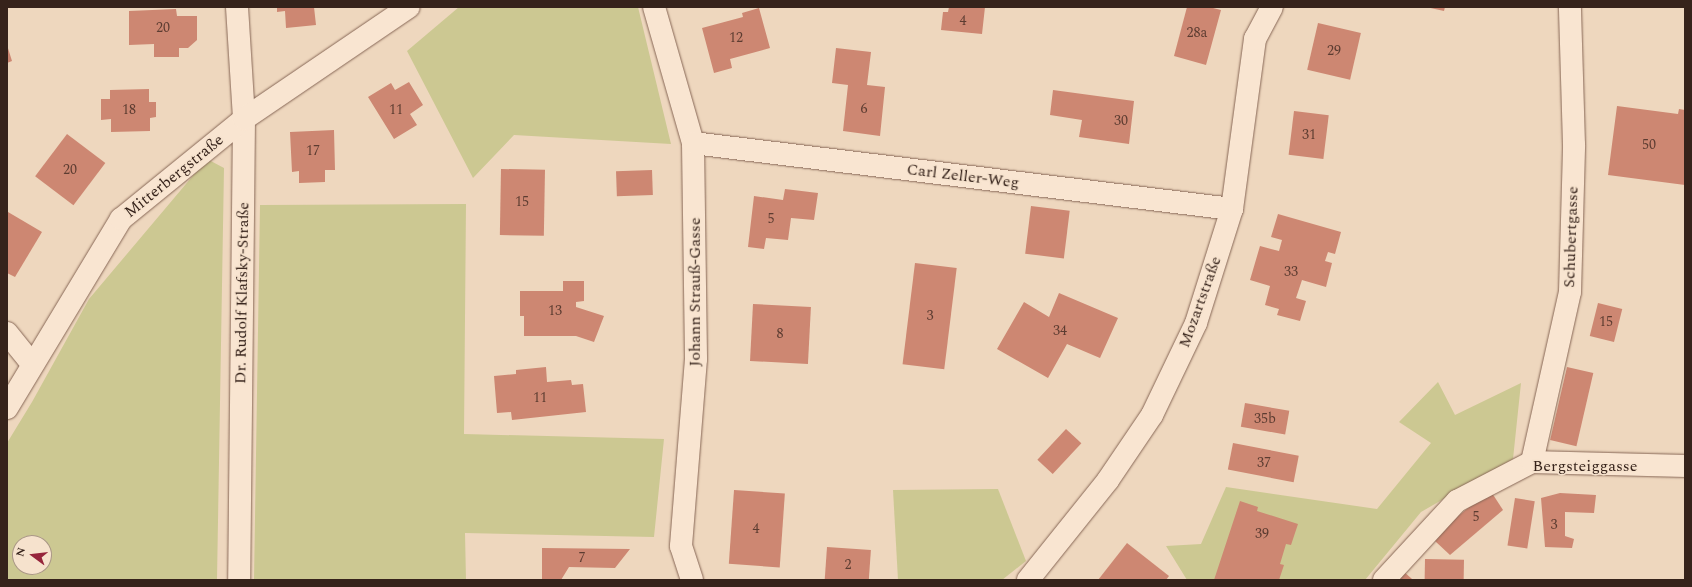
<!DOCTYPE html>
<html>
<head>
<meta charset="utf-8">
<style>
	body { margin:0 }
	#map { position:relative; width:1692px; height:587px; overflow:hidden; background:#eed7be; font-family:Spectral,serif }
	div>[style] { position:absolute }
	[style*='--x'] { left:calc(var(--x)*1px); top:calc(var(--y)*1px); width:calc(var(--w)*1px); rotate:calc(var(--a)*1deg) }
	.green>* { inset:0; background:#ccc892 }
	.building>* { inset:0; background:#cd8772; transform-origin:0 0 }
	.roads { filter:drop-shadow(0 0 1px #876756) drop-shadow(0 0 1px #876756) }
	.minor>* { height:22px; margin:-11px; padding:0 11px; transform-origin:11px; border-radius:11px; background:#f9e5d1 }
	span { translate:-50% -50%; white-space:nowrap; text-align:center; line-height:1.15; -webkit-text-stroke:3px #f6e2cd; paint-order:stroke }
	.number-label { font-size:14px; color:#5c3c31 }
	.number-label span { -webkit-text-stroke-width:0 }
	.street-label { font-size:16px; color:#36231b }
	.frame { position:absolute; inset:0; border:8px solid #36231b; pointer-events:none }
	.north { position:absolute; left:12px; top:535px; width:40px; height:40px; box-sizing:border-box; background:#f6e2cd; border:1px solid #a99686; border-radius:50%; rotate:285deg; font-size:11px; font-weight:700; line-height:16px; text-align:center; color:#36231b }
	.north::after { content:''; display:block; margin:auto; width:14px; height:18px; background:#96253b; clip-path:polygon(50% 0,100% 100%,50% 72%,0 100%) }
</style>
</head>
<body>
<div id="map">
	<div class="green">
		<div style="clip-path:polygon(459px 7px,638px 7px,671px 144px,514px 135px,473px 178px,407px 51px)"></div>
		<div style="clip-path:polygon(evenodd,207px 159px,224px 168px,217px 580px,7px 580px,7px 443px,32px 402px,89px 299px,207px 159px,20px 543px,44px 543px,44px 567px,20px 567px,20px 543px)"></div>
		<div style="clip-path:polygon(466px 204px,464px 434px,664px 439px,654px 537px,465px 533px,466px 580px,254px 580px,260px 205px)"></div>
		<div style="clip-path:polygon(1438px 382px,1455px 415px,1521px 383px,1513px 459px,1421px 512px,1365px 580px,1187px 580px,1166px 546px,1201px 544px,1226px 487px,1377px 509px,1431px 443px,1399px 422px)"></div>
		<div style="clip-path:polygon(998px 489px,1026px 561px,1002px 580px,898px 580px,893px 490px)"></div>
	</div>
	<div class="building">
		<div style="clip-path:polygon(277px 7px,314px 7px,316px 25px,286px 28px,285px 11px,277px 12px)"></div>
		<div style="clip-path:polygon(949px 7px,985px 7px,982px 34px,941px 30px,943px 12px,948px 12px)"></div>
		<div style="clip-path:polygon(1187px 7px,1209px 7px,1221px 10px,1206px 65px,1174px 56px)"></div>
		<div style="clip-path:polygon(1426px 7px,1445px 7px,1444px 11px)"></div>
		<div style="clip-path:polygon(759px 8px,770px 48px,730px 59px,732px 68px,714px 73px,702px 28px,743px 17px,742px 13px)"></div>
		<div style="clip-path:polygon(176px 9px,177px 16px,197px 16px,197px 40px,188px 48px,179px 48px,179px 57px,154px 57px,154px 44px,129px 45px,129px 11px)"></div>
		<div style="left:1318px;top:23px;width:44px;height:48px;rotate:13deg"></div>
		<div style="clip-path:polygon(7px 45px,12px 61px,7px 63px)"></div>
		<div style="clip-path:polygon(836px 48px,871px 52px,867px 85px,885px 87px,880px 136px,843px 131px,848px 85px,832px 83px)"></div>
		<div style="clip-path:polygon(409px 82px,423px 105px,410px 114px,417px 125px,394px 139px,368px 97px,391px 83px,395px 90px)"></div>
		<div style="clip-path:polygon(149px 89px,149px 102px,156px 102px,156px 117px,150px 118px,150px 131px,111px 132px,111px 119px,101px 120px,101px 99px,110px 99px,110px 90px)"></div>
		<div style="clip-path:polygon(1053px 90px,1134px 101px,1129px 144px,1079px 137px,1082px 120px,1050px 115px)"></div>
		<div style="clip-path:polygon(1617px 106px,1678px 114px,1679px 109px,1685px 110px,1685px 185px,1608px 175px)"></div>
		<div style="left:1294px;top:111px;width:35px;height:44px;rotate:7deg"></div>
		<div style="clip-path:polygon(334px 130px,335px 170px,325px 170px,325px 182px,299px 183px,299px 171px,292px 172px,290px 132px)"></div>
		<div style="left:67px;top:134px;width:48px;height:53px;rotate:37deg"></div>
		<div style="left:501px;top:169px;width:44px;height:66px;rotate:1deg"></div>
		<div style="left:652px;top:170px;width:25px;height:36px;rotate:88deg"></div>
		<div style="clip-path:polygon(785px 189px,818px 193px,814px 220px,791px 218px,788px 240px,766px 238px,764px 249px,748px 247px,754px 196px,783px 200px)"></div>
		<div style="left:1031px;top:206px;width:39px;height:48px;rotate:7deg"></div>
		<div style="clip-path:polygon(8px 212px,42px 232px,15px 277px,7px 273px)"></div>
		<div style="clip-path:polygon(1278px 214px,1341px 232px,1335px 254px,1328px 252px,1325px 261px,1332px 263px,1326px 287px,1302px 280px,1296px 298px,1306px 301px,1300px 321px,1277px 315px,1279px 309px,1265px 305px,1270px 286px,1250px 280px,1260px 246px,1279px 251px,1282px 240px,1271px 237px)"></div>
		<div style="left:915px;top:263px;width:42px;height:102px;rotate:7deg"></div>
		<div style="clip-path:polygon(563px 281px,584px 281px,584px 301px,576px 302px,576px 307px,604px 316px,594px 342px,576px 336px,524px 336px,524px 316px,520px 316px,520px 291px,563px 291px)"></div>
		<div style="clip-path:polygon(1059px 293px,1118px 318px,1100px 358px,1067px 344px,1048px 378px,997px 349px,1024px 302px,1049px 317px)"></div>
		<div style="left:1598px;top:303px;width:25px;height:34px;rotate:14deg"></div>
		<div style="left:753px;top:304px;width:58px;height:57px;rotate:3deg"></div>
		<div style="clip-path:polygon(546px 367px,547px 382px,571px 380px,572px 385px,583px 384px,586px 412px,512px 420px,511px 412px,497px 413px,494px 376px,516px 374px,516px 370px)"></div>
		<div style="left:1567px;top:367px;width:27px;height:75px;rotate:13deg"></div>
		<div style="left:1245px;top:403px;width:45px;height:24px;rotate:10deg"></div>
		<div style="left:1066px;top:429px;width:21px;height:42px;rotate:43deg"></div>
		<div style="left:1233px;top:443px;width:67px;height:27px;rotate:11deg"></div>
		<div style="left:734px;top:490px;width:51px;height:74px;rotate:4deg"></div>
		<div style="clip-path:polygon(1490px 490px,1503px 510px,1450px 555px,1435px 541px,1447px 525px)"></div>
		<div style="clip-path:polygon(1560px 493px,1596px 495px,1594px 513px,1565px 512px,1565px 536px,1574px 539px,1572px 548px,1545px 547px,1541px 498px)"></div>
		<div style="left:1515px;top:498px;width:20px;height:48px;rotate:9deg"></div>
		<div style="clip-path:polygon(1240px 501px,1258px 507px,1257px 511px,1298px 524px,1291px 545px,1286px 544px,1280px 564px,1284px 565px,1279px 580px,1214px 580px)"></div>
		<div style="clip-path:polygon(1127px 543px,1169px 576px,1166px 580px,1098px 580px)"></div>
		<div style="left:827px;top:547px;width:44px;height:33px;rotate:4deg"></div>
		<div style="clip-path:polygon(542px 548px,630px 549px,615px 568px,569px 567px,561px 580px,542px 580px)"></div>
		<div style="left:1425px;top:559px;width:39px;height:21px;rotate:1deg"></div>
		<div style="clip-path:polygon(1403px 571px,1412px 579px,1411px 580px,1394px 580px)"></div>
	</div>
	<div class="roads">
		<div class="minor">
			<div style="--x:237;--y:7;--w:112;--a:86.4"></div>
			<div style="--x:244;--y:119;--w:461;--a:90.6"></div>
			<div style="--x:654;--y:7;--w:141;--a:74"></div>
			<div style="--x:693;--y:143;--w:216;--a:89.2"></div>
			<div style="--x:696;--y:359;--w:188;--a:94.6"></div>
			<div style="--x:681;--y:546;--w:36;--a:72"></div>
			<div style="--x:693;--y:143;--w:543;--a:6.98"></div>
			<div style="--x:7;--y:333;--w:40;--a:51"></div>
			<div style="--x:7;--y:408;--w:221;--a:-58.9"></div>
			<div style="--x:121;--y:219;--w:159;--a:-39.1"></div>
			<div style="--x:244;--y:119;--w:199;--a:-34.2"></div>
			<div style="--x:1532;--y:462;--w:174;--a:-77.4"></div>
			<div style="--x:1570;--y:292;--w:147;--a:-88.4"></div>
			<div style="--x:1574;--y:145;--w:138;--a:-91.7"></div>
			<div style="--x:1028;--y:580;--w:128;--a:-51.3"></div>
			<div style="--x:1108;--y:480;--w:78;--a:-55.9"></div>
			<div style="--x:1152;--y:415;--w:102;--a:-64.4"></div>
			<div style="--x:1196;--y:323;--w:120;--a:-72.5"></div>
			<div style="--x:1232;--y:209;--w:172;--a:-82.3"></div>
			<div style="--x:1255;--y:39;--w:36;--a:-62"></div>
			<div style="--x:1384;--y:580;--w:108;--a:-47.3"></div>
			<div style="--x:1457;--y:501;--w:85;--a:-27.5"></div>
			<div style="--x:1532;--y:462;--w:153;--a:1.5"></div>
		</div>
	</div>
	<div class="number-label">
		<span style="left:963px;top:21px">4</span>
		<span style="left:163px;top:28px">20</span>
		<span style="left:1197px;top:33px">28a</span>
		<span style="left:736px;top:38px">12</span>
		<span style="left:1334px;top:51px">29</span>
		<span style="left:864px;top:109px">6</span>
		<span style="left:129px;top:110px">18</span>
		<span style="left:396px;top:110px">11</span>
		<span style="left:1121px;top:121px">30</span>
		<span style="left:1309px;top:135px">31</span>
		<span style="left:1649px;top:145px">50</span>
		<span style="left:313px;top:151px">17</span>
		<span style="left:70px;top:170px">20</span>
		<span style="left:522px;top:202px">15</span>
		<span style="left:771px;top:219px">5</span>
		<span style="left:1291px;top:272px">33</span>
		<span style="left:555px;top:311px">13</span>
		<span style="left:930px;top:316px">3</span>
		<span style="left:1606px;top:322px">15</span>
		<span style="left:1060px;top:331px">34</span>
		<span style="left:780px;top:334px">8</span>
		<span style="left:540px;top:398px">11</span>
		<span style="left:1265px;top:419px">35b</span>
		<span style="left:1264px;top:463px">37</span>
		<span style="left:1476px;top:517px">5</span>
		<span style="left:1554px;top:525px">3</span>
		<span style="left:756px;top:529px">4</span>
		<span style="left:1262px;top:534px">39</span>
		<span style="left:582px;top:558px">7</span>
		<span style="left:848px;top:565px">2</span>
	</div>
	<div class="street-label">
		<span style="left:174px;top:176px;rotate:-39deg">Mitterbergstraße</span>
		<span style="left:963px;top:176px;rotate:7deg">Carl Zeller-Weg</span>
		<span style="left:1571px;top:237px;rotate:-88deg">Schubertgasse</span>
		<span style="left:695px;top:292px;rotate:-90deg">Johann Strauß-Gasse</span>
		<span style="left:242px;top:293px;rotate:-89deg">Dr. Rudolf Klafsky-Straße</span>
		<span style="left:1200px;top:302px;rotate:-70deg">Mozartstraße</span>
		<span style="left:1585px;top:466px">Bergsteiggasse</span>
	</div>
	<div class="frame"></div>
	<div class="north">N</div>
</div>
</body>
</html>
